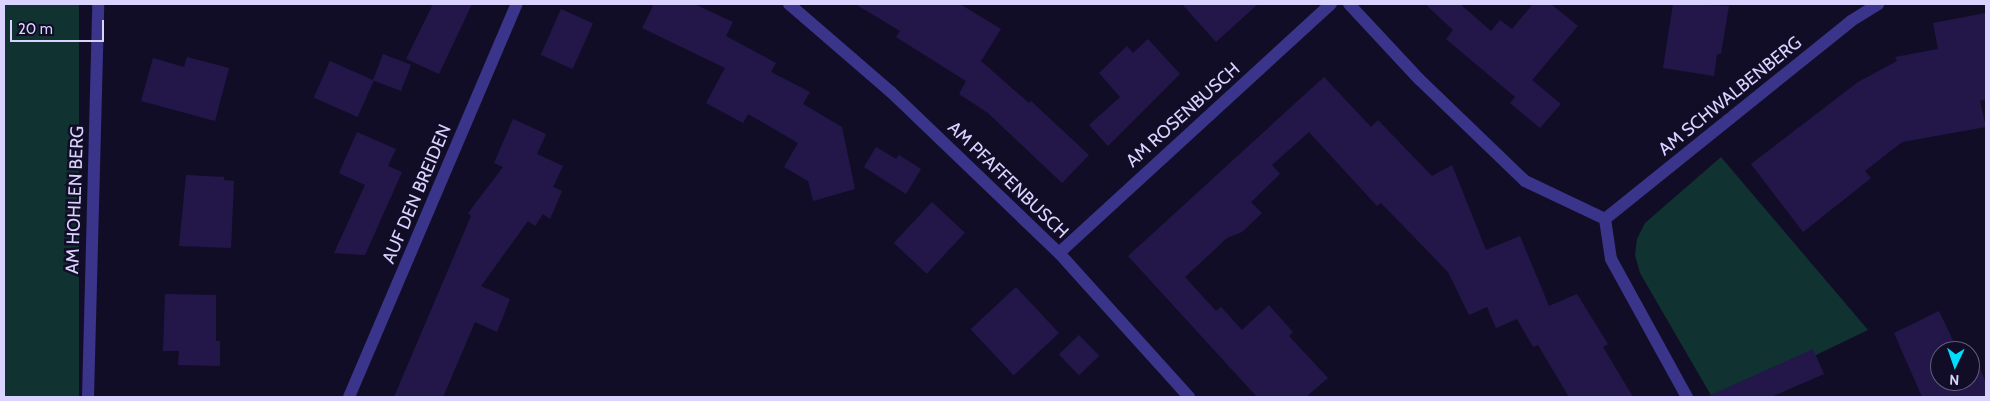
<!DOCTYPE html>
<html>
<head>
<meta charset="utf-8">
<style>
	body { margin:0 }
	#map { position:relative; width:1990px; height:401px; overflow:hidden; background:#120d27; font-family:Cabin,sans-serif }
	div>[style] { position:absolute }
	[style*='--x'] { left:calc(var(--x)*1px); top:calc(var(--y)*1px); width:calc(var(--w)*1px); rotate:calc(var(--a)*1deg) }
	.green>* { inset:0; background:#103231; transform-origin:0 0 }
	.building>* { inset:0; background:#23174a; transform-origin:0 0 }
	.minor>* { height:12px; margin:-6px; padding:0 6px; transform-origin:6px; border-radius:6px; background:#3a348a }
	span { translate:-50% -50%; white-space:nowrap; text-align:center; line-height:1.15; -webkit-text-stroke:5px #120d27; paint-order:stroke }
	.street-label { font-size:18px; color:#dad3ff }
	.frame { position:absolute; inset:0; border:5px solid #dad3ff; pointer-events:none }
	.north { position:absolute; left:1930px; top:341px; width:50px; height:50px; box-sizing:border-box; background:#120d27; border:1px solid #625c7d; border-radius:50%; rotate:183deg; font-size:14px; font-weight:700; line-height:20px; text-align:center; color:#dad3ff }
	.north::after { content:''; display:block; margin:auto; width:18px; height:22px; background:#00ddfe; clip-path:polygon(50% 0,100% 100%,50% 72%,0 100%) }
	.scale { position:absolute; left:10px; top:20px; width:94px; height:22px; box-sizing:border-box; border:2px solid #dad3ff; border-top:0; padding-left:6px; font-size:15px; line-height:18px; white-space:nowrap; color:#dad3ff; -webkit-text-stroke:4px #120d27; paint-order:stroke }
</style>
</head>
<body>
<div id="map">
	<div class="green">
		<div style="left:4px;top:4px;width:75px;height:393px"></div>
		<div style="clip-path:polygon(1721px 157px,1868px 330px,1816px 355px,1736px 385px,1742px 397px,1712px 397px,1640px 273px,1635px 255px,1637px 239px,1645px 223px)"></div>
	</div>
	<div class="building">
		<div style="clip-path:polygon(433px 4px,472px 4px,439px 74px,406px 59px)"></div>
		<div style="clip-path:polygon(654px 4px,694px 4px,733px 22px,726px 36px,776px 63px,771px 72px,810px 92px,803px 104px,842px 127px,855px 189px,813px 201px,808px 181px,784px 167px,798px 143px,748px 114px,743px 123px,706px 103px,725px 68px,642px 28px)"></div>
		<div style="clip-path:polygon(855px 4px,960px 4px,1001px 29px,981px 61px,1029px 103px,1031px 101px,1089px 155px,1062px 183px,988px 113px,959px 94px,966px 81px,896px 37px,900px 31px)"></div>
		<div style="clip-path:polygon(1182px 4px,1258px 4px,1216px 42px)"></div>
		<div style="clip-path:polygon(1425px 4px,1460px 4px,1491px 31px,1500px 20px,1512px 29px,1533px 4px,1551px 4px,1578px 26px,1532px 80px,1561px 104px,1540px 128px,1510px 103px,1515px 97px,1446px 39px,1453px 30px)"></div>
		<div style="clip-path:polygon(1673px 4px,1729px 6px,1721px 54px,1717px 54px,1714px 76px,1663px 68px)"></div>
		<div style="left:561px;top:9px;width:35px;height:50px;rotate:24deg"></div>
		<div style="clip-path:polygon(1986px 13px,1986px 99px,1980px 101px,1986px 127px,1902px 142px,1865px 171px,1871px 178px,1803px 232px,1751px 164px,1858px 82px,1897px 61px,1895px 57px,1938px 49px,1933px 23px)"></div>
		<div style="clip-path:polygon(1148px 39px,1180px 74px,1108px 146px,1089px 125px,1120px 97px,1099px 73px,1127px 46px,1133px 53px)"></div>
		<div style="left:383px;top:54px;width:30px;height:28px;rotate:21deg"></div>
		<div style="clip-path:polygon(187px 57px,229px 68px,215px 121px,141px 101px,153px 58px,184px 67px)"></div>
		<div style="left:330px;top:61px;width:48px;height:40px;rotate:24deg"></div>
		<div style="clip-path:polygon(1324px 77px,1371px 127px,1378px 120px,1432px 176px,1452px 165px,1486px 250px,1520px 236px,1549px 306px,1577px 294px,1608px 344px,1603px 347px,1633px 397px,1569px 397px,1538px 345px,1533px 347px,1517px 319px,1496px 328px,1487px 307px,1469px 315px,1448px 272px,1381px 203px,1377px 206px,1309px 132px,1272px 165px,1280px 174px,1251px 202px,1262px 213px,1242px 232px,1227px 238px,1185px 277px,1216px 311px,1221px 307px,1242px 330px,1269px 305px,1293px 332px,1289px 336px,1328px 378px,1306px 397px,1257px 397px,1128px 256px)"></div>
		<div style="clip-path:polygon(513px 119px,546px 134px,537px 154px,563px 166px,553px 187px,562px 191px,550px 219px,543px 214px,535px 226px,528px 221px,481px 286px,510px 299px,497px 332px,475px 322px,443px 397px,394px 397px,471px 216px,468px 213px,503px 167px,494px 163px)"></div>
		<div style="clip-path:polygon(357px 132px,396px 149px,388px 166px,402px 172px,365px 255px,334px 253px,365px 185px,339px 173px)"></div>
		<div style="clip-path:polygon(876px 147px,896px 159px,899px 155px,921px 169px,906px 194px,864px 167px)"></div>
		<div style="clip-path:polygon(186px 175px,224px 177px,224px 180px,234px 181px,231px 248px,179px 246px)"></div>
		<div style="left:932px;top:202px;width:45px;height:56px;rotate:43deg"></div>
		<div style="left:1016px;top:287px;width:63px;height:62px;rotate:47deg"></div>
		<div style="clip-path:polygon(165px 294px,216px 295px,216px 341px,220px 341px,220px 366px,178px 365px,179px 351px,163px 351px)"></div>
		<div style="clip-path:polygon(1939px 311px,1958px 351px,1940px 351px,1940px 381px,1970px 381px,1970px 373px,1980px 369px,1986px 383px,1986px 397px,1922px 397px,1894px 333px)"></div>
		<div style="left:1079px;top:335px;width:29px;height:28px;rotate:46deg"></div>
		<div style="clip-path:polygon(1813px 349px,1824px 374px,1771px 397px,1706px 397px)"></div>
	</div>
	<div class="minor">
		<div style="--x:789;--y:4;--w:135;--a:40.8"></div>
		<div style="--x:891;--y:92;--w:233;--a:43.8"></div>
		<div style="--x:1059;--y:253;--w:194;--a:47.9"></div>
		<div style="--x:1349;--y:4;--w:103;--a:47"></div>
		<div style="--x:1419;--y:79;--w:147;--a:43.9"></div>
		<div style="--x:1525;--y:181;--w:89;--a:25.4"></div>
		<div style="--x:1605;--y:219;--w:316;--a:-38.8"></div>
		<div style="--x:1851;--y:21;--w:32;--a:-32"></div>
		<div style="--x:1605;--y:219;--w:40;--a:81.5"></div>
		<div style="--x:1611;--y:259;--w:158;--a:61.2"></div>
		<div style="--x:1059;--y:253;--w:369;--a:-42.5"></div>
		<div style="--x:88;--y:397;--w:393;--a:-88.5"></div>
		<div style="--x:349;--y:397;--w:427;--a:-66.9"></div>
	</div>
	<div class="street-label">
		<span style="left:1730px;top:96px;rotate:-39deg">AM SCHWALBENBERG</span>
		<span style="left:1183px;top:115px;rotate:-42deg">AM ROSENBUSCH</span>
		<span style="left:1008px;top:180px;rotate:44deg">AM PFAFFENBUSCH</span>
		<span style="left:417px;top:194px;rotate:-67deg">AUF DEN BREIDEN</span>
		<span style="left:75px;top:200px;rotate:-88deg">AM HOHLEN BERG</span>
	</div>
	<div class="frame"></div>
	<div class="north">N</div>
	<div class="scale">20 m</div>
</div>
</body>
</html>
